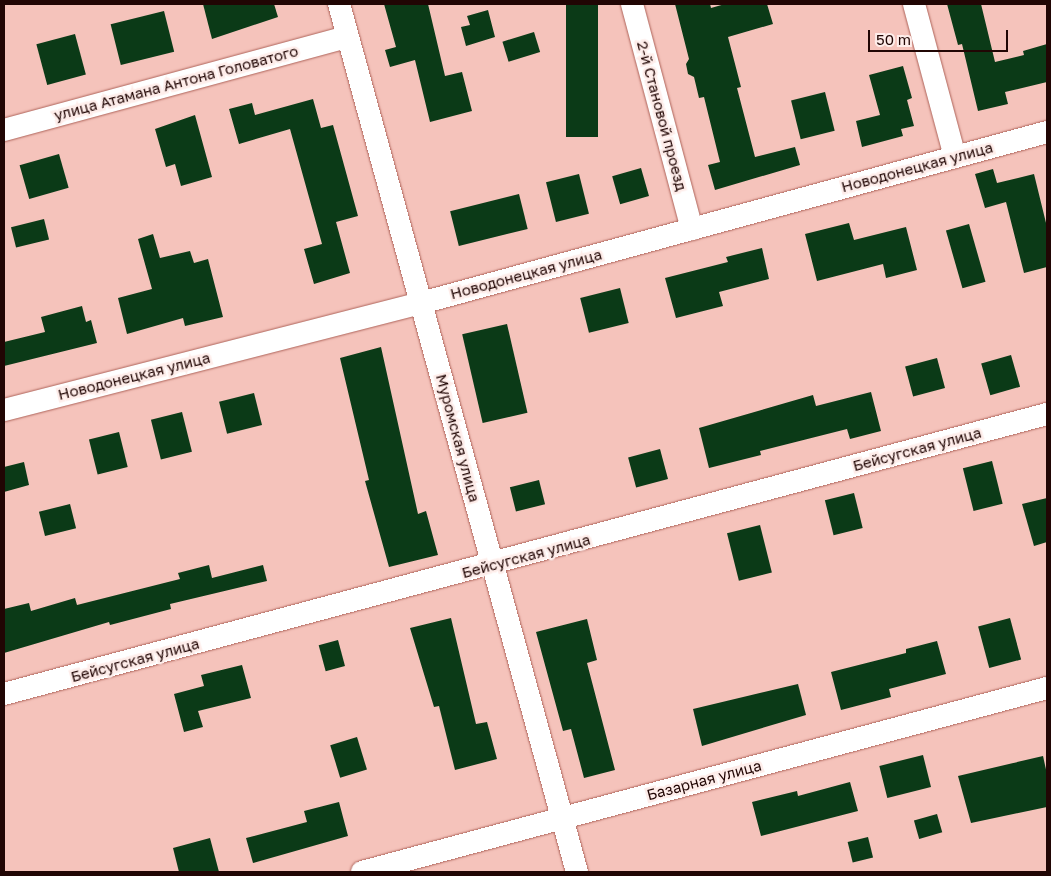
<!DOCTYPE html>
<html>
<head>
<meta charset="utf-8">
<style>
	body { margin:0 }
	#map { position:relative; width:1051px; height:876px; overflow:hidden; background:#f5c3bb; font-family:"Golos Text",sans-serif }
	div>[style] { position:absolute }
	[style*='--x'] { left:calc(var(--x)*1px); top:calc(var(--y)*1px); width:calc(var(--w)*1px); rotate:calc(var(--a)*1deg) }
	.building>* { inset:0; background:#0b3a17; transform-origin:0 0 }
	.roads { filter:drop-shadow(0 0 1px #ae645a) drop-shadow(0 0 1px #ae645a) }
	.minor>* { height:22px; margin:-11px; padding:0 11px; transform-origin:11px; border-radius:11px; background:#fff }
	span { translate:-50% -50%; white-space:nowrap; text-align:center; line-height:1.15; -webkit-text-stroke:5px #feedea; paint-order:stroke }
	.street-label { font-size:15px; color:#210604 }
	.frame { position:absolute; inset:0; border:5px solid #210604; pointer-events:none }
	.scale { position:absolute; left:868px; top:30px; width:140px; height:22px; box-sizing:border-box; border:2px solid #210604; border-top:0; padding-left:6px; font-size:15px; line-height:18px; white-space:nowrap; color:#210604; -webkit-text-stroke:4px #feedea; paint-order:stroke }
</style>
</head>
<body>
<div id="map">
	<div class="building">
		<div style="clip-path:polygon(203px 4px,274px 4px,278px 17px,212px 39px)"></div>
		<div style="clip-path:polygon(384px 4px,428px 4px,445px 76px,462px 72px,472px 111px,430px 122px,415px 60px,390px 67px,385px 50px,396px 47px)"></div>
		<div style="left:566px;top:4px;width:32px;height:133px"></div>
		<div style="clip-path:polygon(675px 4px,710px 4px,711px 8px,725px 4px,767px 4px,773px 24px,728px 37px,741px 87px,737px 88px,755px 157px,795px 147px,800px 165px,715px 190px,708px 165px,720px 162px,704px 97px,699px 98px,694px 77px,688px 74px,686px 64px,689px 59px)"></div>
		<div style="clip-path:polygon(947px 4px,981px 4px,995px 62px,1024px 55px,1023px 51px,1047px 44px,1047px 82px,1005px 92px,1008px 104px,978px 111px,962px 44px,958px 45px)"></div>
		<div style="clip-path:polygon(488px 10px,495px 37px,466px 46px,461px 27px,470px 25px,467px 16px)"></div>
		<div style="left:164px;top:11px;width:42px;height:55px;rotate:76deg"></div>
		<div style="left:534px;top:32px;width:21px;height:33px;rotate:73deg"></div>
		<div style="left:75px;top:34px;width:42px;height:40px;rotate:75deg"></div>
		<div style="clip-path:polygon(903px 66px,912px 98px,907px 100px,914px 126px,901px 129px,903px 136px,862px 147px,856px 121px,880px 115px,869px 75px)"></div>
		<div style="left:825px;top:92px;width:40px;height:35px;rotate:76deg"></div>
		<div style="clip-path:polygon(313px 99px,321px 128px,333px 125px,358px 216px,336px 222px,350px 273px,314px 284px,304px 249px,322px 244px,290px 129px,239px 144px,229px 109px,252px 103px,255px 115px)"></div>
		<div style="clip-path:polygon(195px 115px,212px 177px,181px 186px,175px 164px,166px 167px,155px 129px)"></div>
		<div style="left:59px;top:154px;width:35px;height:41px;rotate:74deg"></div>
		<div style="left:641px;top:168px;width:29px;height:30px;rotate:74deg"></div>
		<div style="clip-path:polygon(993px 169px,997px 183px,1034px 174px,1047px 227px,1047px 267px,1024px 273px,1006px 202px,985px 208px,975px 174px)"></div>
		<div style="left:579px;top:174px;width:41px;height:34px;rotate:76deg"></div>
		<div style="left:519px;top:194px;width:36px;height:71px;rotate:76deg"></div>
		<div style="left:44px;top:219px;width:21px;height:34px;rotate:76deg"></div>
		<div style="clip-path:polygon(849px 223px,854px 240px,906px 227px,917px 270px,886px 278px,883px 264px,817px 281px,805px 234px)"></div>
		<div style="left:969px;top:224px;width:60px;height:24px;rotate:74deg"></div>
		<div style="clip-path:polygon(153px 234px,160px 258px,190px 251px,194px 263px,208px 259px,223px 317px,185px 326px,183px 318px,127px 334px,118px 298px,152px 289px,138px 239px)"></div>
		<div style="clip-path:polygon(762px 248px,769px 279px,719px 292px,723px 306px,676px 318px,665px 278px,728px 262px,726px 257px)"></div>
		<div style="left:620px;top:288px;width:36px;height:41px;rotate:76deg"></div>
		<div style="clip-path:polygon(82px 306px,86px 322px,91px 320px,97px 343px,4px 366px,4px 342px,45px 332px,41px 317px)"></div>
		<div style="left:507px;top:324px;width:91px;height:46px;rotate:77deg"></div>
		<div style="clip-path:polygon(381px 347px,418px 514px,426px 511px,438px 555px,389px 567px,365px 481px,369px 480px,340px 358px)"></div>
		<div style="left:1011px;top:355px;width:33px;height:31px;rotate:74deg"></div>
		<div style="left:937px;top:358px;width:31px;height:33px;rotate:75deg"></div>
		<div style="clip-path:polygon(871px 392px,881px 431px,850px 439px,847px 429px,760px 451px,761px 455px,709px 468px,699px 428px,813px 395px,816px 406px)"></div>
		<div style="left:254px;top:393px;width:33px;height:36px;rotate:76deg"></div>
		<div style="left:182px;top:412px;width:41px;height:32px;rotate:76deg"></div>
		<div style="left:119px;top:432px;width:36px;height:31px;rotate:76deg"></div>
		<div style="left:660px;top:449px;width:31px;height:33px;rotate:75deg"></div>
		<div style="left:992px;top:461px;width:44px;height:30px;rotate:76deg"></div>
		<div style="clip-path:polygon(24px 462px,29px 485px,4px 492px,4px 467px)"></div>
		<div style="left:539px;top:480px;width:25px;height:30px;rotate:76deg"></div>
		<div style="left:854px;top:493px;width:36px;height:30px;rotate:76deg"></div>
		<div style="clip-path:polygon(1047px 498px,1047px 542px,1034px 546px,1022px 504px)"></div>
		<div style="left:70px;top:504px;width:25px;height:32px;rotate:76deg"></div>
		<div style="left:760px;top:525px;width:49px;height:34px;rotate:76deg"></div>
		<div style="clip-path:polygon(209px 565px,212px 578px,263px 565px,267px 581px,170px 604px,171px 609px,110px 625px,109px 622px,4px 653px,4px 609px,29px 603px,31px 611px,75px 598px,77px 605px,180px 579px,178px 573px)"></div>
		<div style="clip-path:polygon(451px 618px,476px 724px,487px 722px,497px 759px,455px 770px,439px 706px,434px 707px,410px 628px)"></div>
		<div style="left:1010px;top:618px;width:43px;height:33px;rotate:75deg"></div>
		<div style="clip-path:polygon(587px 619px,597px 660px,587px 663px,615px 770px,584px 778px,571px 729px,563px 731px,536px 632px)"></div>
		<div style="left:338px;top:640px;width:27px;height:20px;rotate:75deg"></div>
		<div style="clip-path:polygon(937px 641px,946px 674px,889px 689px,891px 697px,841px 710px,831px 672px,906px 653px,906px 649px)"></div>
		<div style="clip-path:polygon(242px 665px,251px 698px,198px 711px,203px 727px,184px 732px,174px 694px,204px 686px,201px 675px)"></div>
		<div style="clip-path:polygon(798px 684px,806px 715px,702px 746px,693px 709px)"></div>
		<div style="left:357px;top:737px;width:34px;height:28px;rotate:73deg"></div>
		<div style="left:923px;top:755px;width:33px;height:45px;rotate:76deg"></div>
		<div style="clip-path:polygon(1043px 756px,1047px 774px,1047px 807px,971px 823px,958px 776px)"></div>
		<div style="clip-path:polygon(850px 782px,858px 811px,761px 836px,752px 802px,797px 791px,798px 796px)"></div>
		<div style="clip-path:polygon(339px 802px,348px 836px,253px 863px,246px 838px,307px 822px,304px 811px)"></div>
		<div style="left:937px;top:814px;width:19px;height:24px;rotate:74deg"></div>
		<div style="left:868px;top:837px;width:21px;height:21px;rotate:76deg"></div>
		<div style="clip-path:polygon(210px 838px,219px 872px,179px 872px,173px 848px)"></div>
	</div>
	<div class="roads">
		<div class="minor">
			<div style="--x:339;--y:4;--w:900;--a:74.67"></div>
			<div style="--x:632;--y:4;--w:233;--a:75.1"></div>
			<div style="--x:914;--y:4;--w:158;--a:75"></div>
			<div style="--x:4;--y:130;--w:355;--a:-15.2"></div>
			<div style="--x:4;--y:410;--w:431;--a:-14.4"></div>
			<div style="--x:421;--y:303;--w:649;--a:-15.28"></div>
			<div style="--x:4;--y:694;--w:1080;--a:-15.03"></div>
			<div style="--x:362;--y:872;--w:709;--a:-15.04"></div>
		</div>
	</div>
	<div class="street-label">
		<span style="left:176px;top:83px;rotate:-15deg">улица Атамана Антона Головатого</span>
		<span style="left:662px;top:116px;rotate:75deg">2-й Становой проезд</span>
		<span style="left:917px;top:167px;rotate:-15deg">Новодонецкая улица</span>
		<span style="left:526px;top:274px;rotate:-15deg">Новодонецкая улица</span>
		<span style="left:134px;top:376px;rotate:-14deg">Новодонецкая улица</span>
		<span style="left:458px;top:438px;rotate:75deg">Муромская улица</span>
		<span style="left:917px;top:449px;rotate:-15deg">Бейсугская улица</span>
		<span style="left:526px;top:556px;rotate:-15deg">Бейсугская улица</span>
		<span style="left:135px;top:660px;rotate:-15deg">Бейсугская улица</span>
		<span style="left:704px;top:780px;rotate:-15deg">Базарная улица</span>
	</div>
	<div class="frame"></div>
	<div class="scale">50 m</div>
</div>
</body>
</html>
